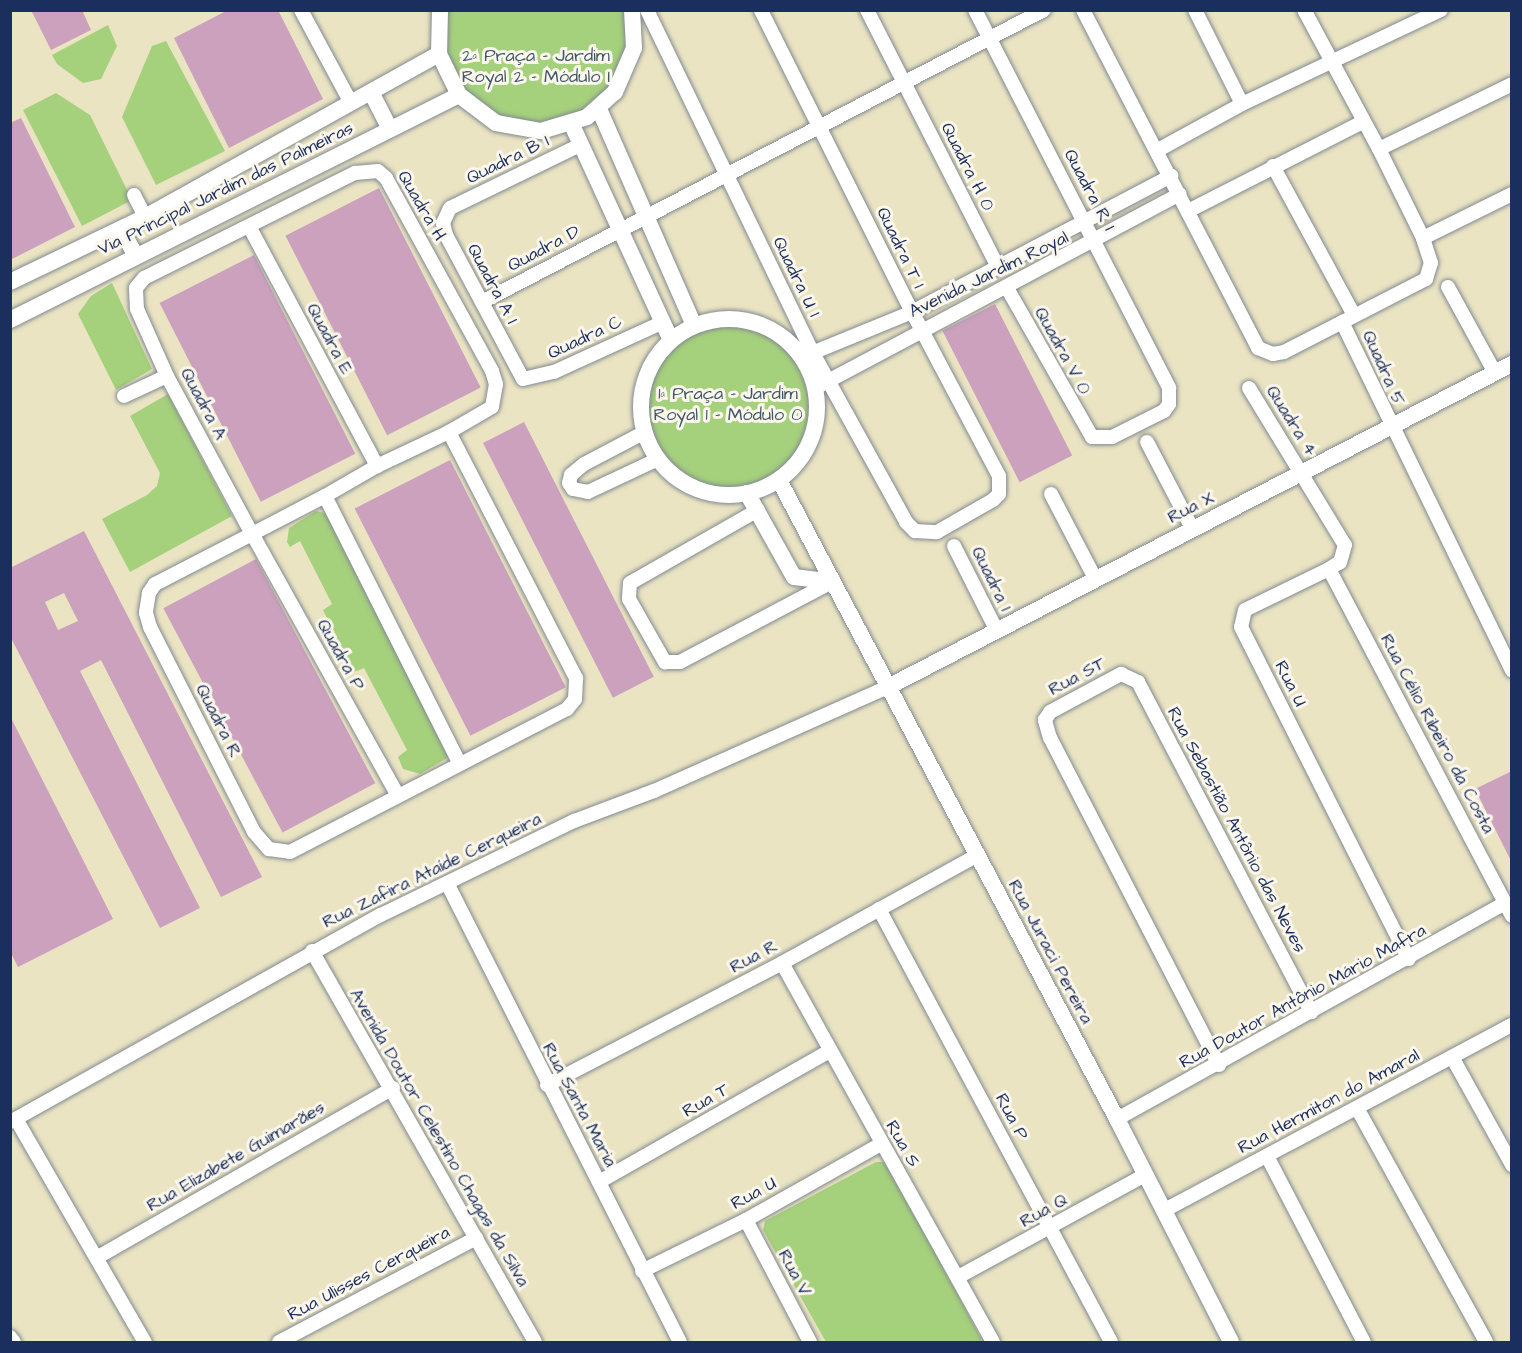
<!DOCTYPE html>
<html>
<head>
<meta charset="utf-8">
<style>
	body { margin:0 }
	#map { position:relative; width:1522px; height:1353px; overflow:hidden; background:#eae4c3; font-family:"Architects Daughter",sans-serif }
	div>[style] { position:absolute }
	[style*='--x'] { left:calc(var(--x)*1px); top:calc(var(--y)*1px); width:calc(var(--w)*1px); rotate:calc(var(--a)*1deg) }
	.green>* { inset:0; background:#a5d07c }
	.round { border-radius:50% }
	.building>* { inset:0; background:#cba1bd; transform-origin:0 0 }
	.roads { filter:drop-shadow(0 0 2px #828a90) drop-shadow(0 0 2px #828a90) }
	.minor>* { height:14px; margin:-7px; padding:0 7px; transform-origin:7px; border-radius:7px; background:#fff }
	.tertiary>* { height:16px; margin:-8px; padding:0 8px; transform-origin:8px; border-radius:8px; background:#fff }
	.tertiary>.ring { margin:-8px; padding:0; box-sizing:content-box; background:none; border:16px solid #fff; border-radius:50% }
	span { translate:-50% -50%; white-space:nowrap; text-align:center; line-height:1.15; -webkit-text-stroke:6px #fbf7ec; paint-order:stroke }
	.park-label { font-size:18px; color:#3e5766 }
	.street-label { font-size:18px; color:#1b2f5e }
	.frame { position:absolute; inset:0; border:12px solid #1b2f5e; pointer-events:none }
</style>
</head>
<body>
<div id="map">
	<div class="green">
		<div style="clip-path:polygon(626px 10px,625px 56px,604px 94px,588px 108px,548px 124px,506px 119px,470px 96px,448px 59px,446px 11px)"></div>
		<div style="clip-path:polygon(108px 25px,117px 46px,101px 79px,83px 83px,57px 64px,52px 55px)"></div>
		<div style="clip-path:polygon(166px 41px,225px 151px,156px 185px,122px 117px,152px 46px)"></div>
		<div style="clip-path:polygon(56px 93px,90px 115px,132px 200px,82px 226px,23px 110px)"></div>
		<div style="clip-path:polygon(112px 283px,152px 369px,116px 390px,78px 314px,91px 296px)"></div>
		<div class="round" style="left:645px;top:323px;width:166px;height:166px"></div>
		<div style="clip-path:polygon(168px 394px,232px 516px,130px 572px,102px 519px,147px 495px,157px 486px,160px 473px,130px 416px)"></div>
		<div style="clip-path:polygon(316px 511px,328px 514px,449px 757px,420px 774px,403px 769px,398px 757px,407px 750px,364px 668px,354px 672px,323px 610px,332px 604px,300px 541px,290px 547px,287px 542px,289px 528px)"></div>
		<div style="clip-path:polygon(876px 1162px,887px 1162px,983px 1342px,826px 1342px,763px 1230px,765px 1221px)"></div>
	</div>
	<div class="building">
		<div style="clip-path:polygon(31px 10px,82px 10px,91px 30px,51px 50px)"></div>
		<div style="clip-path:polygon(228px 10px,278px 10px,323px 99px,229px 148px,174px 38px)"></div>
		<div style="clip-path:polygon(21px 118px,75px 227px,10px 260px,10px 123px)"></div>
		<div style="left:379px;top:188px;width:224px;height:105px;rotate:63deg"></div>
		<div style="left:254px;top:255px;width:223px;height:106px;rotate:63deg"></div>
		<div style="left:995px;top:304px;width:170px;height:59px;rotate:63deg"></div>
		<div style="left:524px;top:422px;width:286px;height:46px;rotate:63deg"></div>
		<div style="left:450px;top:460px;width:255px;height:107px;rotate:63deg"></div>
		<div style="clip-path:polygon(evenodd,84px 531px,262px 877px,221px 897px,101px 660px,80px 671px,200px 908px,160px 928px,10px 636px,10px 568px,84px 531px,64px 593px,78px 621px,58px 630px,45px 602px,64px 593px)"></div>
		<div style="left:256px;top:559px;width:254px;height:105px;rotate:62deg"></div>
		<div style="clip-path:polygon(10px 716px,113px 919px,18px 967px,10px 951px)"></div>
		<div style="clip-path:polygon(1512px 771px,1512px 863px,1475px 789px)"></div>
	</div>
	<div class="roads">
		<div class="minor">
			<div style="--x:301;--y:10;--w:106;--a:61.7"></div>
			<div style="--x:647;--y:10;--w:383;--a:64.2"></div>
			<div style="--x:814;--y:355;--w:191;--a:61.1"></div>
			<div style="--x:906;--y:522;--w:13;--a:45"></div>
			<div style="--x:915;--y:531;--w:22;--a:3"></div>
			<div style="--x:937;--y:532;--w:64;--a:-29.7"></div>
			<div style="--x:993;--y:500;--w:8;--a:-45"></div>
			<div style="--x:999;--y:494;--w:18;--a:-90"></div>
			<div style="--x:999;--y:476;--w:186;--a:-117.9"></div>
			<div style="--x:912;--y:312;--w:338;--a:-116.6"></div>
			<div style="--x:867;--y:10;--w:288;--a:63"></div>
			<div style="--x:975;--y:10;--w:425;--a:62.8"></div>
			<div style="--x:1169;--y:388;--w:16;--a:90"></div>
			<div style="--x:1169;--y:404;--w:9;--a:126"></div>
			<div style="--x:1164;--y:411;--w:58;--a:153.4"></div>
			<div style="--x:1112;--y:437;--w:20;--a:180"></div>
			<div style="--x:1092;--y:437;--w:172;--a:-119.7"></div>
			<div style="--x:1083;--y:10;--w:381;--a:62.6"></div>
			<div style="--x:1258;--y:348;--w:16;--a:22"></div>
			<div style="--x:1273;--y:354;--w:11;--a:-10"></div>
			<div style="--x:1284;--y:352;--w:160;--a:-27.2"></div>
			<div style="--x:1426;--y:279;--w:17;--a:-73"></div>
			<div style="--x:1431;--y:263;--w:26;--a:-108"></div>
			<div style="--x:1423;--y:238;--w:99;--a:-116.3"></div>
			<div style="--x:1379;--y:149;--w:158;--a:-118.3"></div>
			<div style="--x:1195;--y:10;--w:105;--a:63.4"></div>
			<div style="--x:580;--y:145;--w:144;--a:154.1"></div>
			<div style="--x:450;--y:208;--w:17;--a:115"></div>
			<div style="--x:443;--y:223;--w:12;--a:76"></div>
			<div style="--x:446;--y:235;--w:163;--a:61.9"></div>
			<div style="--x:523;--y:379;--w:32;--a:-13"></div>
			<div style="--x:554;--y:372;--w:120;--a:-24.6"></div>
			<div style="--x:1379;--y:149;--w:148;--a:-26"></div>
			<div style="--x:1158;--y:150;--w:96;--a:-28.7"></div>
			<div style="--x:1242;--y:104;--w:220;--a:-25.3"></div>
			<div style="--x:1273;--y:166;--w:170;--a:61.5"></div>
			<div style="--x:134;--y:195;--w:25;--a:63"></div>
			<div style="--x:1188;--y:211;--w:196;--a:-27"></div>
			<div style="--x:250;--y:228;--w:270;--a:61.9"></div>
			<div style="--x:1423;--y:238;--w:99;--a:-26.3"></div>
			<div style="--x:1448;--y:287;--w:98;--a:61.3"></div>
			<div style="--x:482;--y:302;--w:633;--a:-27.46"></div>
			<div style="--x:1342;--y:322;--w:388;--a:64"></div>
			<div style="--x:802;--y:357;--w:119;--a:-22.2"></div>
			<div style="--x:912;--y:312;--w:293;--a:-27.7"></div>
			<div style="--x:815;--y:388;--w:413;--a:-28"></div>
			<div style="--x:1249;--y:388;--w:184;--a:58.6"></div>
			<div style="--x:1345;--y:545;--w:18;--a:106"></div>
			<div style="--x:1340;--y:562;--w:13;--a:148"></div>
			<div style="--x:1329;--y:569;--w:93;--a:154"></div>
			<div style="--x:1245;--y:610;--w:17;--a:103"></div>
			<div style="--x:1241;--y:627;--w:372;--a:63.2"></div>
			<div style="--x:124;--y:396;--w:47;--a:-24.9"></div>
			<div style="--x:645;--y:432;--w:69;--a:152.3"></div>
			<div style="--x:584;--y:464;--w:17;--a:140"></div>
			<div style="--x:571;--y:475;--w:8;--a:104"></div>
			<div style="--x:569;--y:483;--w:7;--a:56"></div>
			<div style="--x:573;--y:489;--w:15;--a:11"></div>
			<div style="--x:588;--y:492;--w:77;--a:-25.2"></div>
			<div style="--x:1147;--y:442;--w:99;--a:62.4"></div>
			<div style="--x:1051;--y:494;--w:95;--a:62.4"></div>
			<div style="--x:325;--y:496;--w:298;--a:63.3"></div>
			<div style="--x:758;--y:510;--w:147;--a:150.3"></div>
			<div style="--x:630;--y:583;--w:16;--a:94"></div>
			<div style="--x:629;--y:599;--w:73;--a:60.3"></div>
			<div style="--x:665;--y:662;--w:15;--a:0"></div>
			<div style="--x:680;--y:662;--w:172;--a:-27.8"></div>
			<div style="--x:954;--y:546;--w:93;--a:63.2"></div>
			<div style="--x:1329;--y:569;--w:392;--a:62.2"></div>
			<div style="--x:397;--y:794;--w:298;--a:-119.1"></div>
			<div style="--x:252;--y:534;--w:179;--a:-118.3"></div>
			<div style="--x:167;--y:376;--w:73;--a:-114.1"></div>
			<div style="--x:137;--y:309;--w:21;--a:-93"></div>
			<div style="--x:136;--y:288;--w:13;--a:-51"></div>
			<div style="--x:144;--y:278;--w:236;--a:-26.5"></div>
			<div style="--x:355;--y:173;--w:23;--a:-5"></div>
			<div style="--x:378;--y:171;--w:11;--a:41"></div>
			<div style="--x:386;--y:178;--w:220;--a:61.2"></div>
			<div style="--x:492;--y:371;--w:14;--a:73"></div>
			<div style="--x:496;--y:384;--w:23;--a:100"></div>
			<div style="--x:492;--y:407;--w:50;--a:149.8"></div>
			<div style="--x:449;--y:432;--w:80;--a:154.7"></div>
			<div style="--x:377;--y:466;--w:60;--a:150"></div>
			<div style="--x:325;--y:496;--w:82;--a:152.5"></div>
			<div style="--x:252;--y:534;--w:109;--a:152.7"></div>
			<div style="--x:155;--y:584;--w:11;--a:124"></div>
			<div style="--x:149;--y:593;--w:20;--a:99"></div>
			<div style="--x:146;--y:613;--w:15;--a:74"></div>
			<div style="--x:150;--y:627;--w:230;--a:63.1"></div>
			<div style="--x:254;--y:832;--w:23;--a:49"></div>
			<div style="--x:269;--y:849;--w:21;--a:8"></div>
			<div style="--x:290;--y:852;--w:312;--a:-27.3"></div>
			<div style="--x:567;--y:709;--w:13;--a:-51"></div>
			<div style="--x:575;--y:699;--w:21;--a:-87"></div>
			<div style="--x:576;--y:678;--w:277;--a:-117.3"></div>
			<div style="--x:447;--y:883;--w:515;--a:63.09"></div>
			<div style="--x:879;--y:909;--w:491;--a:61.8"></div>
			<div style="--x:312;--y:951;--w:450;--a:60.3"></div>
			<div style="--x:782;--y:963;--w:434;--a:60.9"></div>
			<div style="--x:1452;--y:1057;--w:124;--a:60.9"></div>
			<div style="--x:1219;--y:1065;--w:368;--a:-117.3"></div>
			<div style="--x:1050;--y:738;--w:19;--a:-106"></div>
			<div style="--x:1045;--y:720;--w:9;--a:-58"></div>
			<div style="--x:1050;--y:712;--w:81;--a:-28.2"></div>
			<div style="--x:1121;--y:674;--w:19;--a:25"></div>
			<div style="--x:1138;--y:682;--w:373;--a:62.3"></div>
			<div style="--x:547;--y:1085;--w:265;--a:-27.4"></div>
			<div style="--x:782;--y:963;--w:222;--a:-28.9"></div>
			<div style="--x:1357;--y:1108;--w:267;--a:61.1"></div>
			<div style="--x:16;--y:1119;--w:258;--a:60"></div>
			<div style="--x:1117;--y:1119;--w:444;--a:-29.1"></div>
			<div style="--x:10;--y:1122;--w:425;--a:-29.2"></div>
			<div style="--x:381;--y:915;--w:215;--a:-26"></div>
			<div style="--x:574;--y:821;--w:85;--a:-20.6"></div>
			<div style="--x:654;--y:791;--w:256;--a:-24"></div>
			<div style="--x:1267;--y:1156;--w:210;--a:62.5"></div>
			<div style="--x:599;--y:1182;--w:266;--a:-29.6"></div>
			<div style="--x:1163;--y:1211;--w:395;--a:-28.1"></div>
			<div style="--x:746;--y:1220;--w:138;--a:62.3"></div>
			<div style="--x:98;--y:1257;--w:340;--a:-29.8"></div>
			<div style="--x:642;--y:1271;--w:116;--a:-26.1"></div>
			<div style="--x:746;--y:1220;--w:155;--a:-29.4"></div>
			<div style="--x:958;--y:1277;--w:213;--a:-28.6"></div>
			<div style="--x:10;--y:1337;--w:6;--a:51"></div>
			<div style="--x:279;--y:1342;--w:223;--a:-27.8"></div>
		</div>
		<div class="tertiary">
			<div style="--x:440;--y:10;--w:44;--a:91.3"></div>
			<div style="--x:439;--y:54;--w:46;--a:64"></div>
			<div style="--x:459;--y:95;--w:46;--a:37.1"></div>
			<div style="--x:496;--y:123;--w:46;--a:10.1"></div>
			<div style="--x:541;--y:131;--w:48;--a:-16.9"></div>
			<div style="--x:587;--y:117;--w:38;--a:-42"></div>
			<div style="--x:615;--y:92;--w:48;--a:-66.6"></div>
			<div style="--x:634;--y:48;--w:38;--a:-93"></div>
			<div style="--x:371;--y:92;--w:42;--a:62.8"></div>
			<div style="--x:599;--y:109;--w:236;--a:66.3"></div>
			<div style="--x:572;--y:125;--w:237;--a:65.3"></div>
			<div style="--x:121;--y:229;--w:31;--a:61"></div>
			<div style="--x:10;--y:282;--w:150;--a:-25.7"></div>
			<div style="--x:145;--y:217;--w:336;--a:-29"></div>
			<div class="ring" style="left:641px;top:319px;width:160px;height:160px"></div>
			<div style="--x:10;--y:320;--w:502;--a:-26.62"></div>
			<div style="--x:779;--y:480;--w:723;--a:62.12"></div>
			<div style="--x:1117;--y:1119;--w:250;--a:62.9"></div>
			<div style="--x:747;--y:493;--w:96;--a:60.8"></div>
			<div style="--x:794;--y:577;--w:38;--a:7"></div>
			<div style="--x:888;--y:687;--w:703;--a:-27.37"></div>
		</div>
	</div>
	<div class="park-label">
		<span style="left:536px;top:67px">2ª Praça - Jardim<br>Royal 2 - Módulo I</span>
		<span style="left:728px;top:405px">1ª Praça - Jardim<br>Royal 1 - Módulo 0</span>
	</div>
	<div class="street-label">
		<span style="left:508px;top:160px;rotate:-26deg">Quadra B 1</span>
		<span style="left:967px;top:167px;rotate:63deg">Quadra H 0</span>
		<span style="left:226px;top:189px;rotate:-26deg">Via Principal Jardim das Palmeiras</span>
		<span style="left:1089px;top:190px;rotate:62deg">Quadra R 1</span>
		<span style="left:421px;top:206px;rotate:60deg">Quadra H</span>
		<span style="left:900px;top:248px;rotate:64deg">Quadra T 1</span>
		<span style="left:544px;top:249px;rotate:-28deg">Quadra D</span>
		<span style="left:989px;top:275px;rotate:-26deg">Avenida Jardim Royal</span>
		<span style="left:796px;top:277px;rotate:64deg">Quadra U 1</span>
		<span style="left:492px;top:284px;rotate:62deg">Quadra A 1</span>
		<span style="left:585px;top:338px;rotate:-25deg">Quadra C</span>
		<span style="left:329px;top:339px;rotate:62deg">Quadra E</span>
		<span style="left:1062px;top:351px;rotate:61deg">Quadra V 0</span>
		<span style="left:1383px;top:368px;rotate:66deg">Quadra 5</span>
		<span style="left:203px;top:404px;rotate:62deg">Quadra A</span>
		<span style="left:1291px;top:421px;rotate:58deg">Quadra 4</span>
		<span style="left:1191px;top:508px;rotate:-27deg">Rua X</span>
		<span style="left:991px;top:579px;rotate:64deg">Quadra 1</span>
		<span style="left:340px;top:655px;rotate:61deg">Quadra P</span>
		<span style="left:1077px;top:677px;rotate:-28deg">Rua ST</span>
		<span style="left:1290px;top:684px;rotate:63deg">Rua U</span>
		<span style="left:218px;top:721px;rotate:63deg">Quadra R</span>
		<span style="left:1437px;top:734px;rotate:62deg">Rua Célio Ribeiro da Costa</span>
		<span style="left:1236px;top:830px;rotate:62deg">Rua Sebastião Antônio das Neves</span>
		<span style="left:432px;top:871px;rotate:-26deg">Rua Zafira Ataíde Cerqueira</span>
		<span style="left:1050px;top:952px;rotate:62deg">Rua Juraci Pereira</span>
		<span style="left:754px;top:957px;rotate:-28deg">Rua R</span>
		<span style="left:1303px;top:997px;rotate:-29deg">Rua Doutor Antônio Mário Mafra</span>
		<span style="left:706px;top:1101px;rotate:-30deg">Rua T</span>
		<span style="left:1329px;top:1102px;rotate:-28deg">Rua Hermiton do Amaral</span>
		<span style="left:579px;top:1105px;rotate:62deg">Rua Santa Maria</span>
		<span style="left:1011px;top:1117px;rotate:62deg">Rua P</span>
		<span style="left:439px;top:1138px;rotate:60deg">Avenida Doutor Celestino Chagas da Silva</span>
		<span style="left:902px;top:1144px;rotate:60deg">Rua S</span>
		<span style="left:236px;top:1157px;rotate:-30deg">Rua Elizabete Guimarães</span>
		<span style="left:754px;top:1194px;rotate:-29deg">Rua U</span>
		<span style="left:1044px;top:1211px;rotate:-29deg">Rua Q</span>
		<span style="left:794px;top:1273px;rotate:62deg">Rua V</span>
		<span style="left:369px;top:1274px;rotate:-28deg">Rua Ulisses Cerqueira</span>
	</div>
	<div class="frame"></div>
</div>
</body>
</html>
